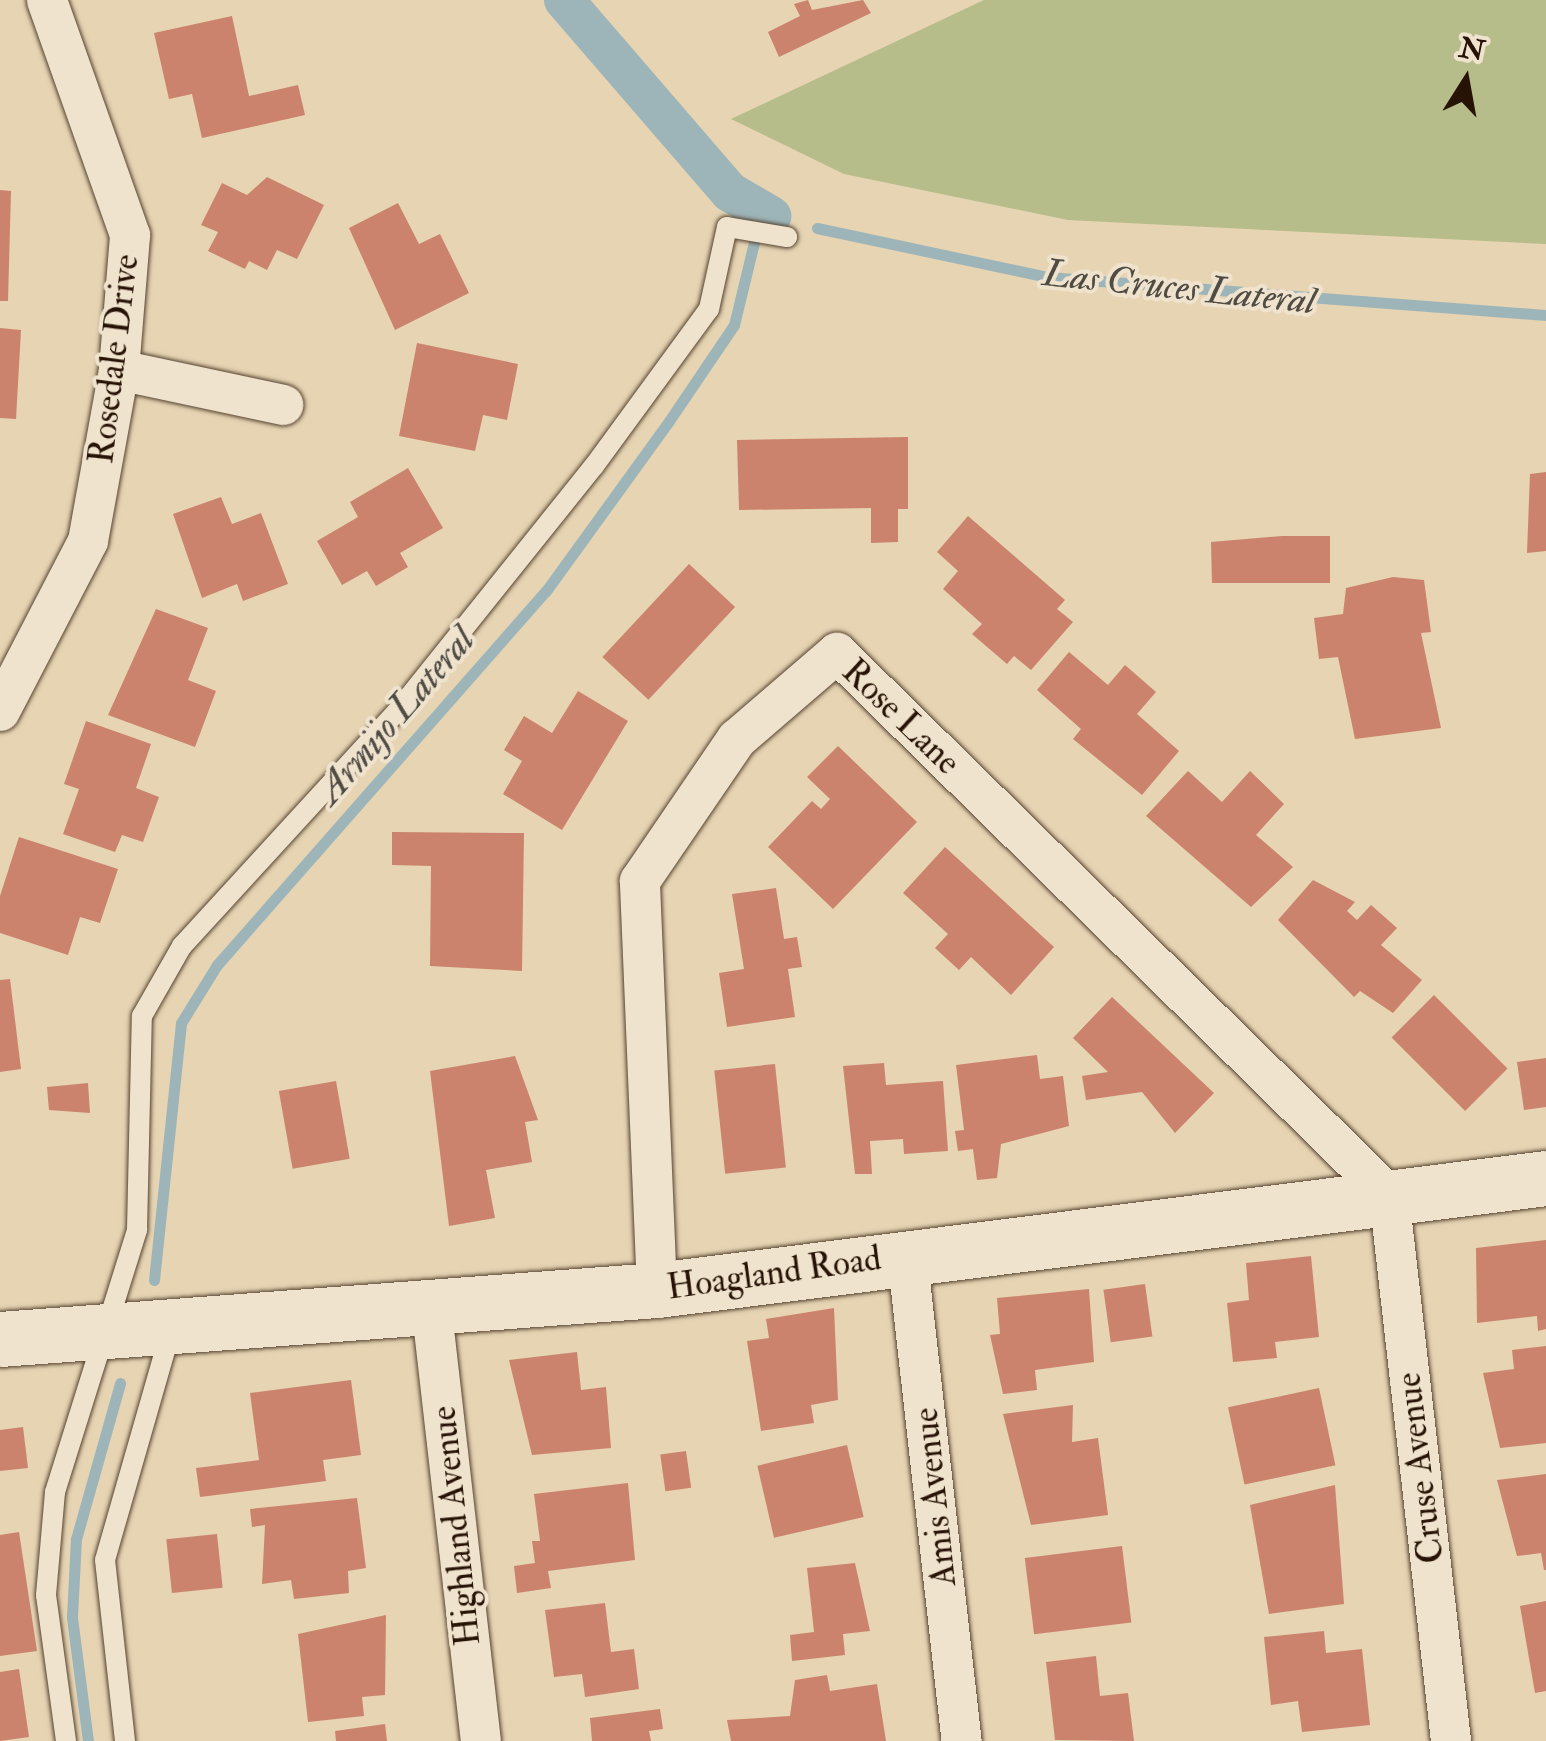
<!DOCTYPE html>
<html>
<head>
<meta charset="utf-8">
<style>
	body { margin:0 }
	#map { position:relative; width:1546px; height:1741px; overflow:hidden; background:#e6d4b3; font-family:"IM FELL Double Pica",serif }
	div>[style] { position:absolute }
	[style*='--x'] { left:calc(var(--x)*1px); top:calc(var(--y)*1px); width:calc(var(--w)*1px); rotate:calc(var(--a)*1deg) }
	.green>* { inset:0; background:#b7bc8b }
	.stream>* { height:11px; margin:-5.5px; padding:0 5.5px; transform-origin:5.5px; border-radius:5.5px; background:#9db5b9 }
	.canal>* { height:40px; margin:-20px; padding:0 20px; transform-origin:20px; border-radius:20px; background:#9db5b9 }
	.building>* { inset:0; background:#cb836d; transform-origin:0 0 }
	.roads { filter:drop-shadow(0 0 2px #564330) drop-shadow(0 0 2px #564330) }
	.lane>* { height:20px; margin:-10px; padding:0 10px; transform-origin:10px; border-radius:10px; background:#efe3ce }
	.street>* { height:40px; margin:-20px; padding:0 20px; transform-origin:20px; border-radius:20px; background:#efe3ce }
	.secondary>* { height:55px; margin:-27.5px; padding:0 27.5px; transform-origin:27.5px; border-radius:27.5px; background:#efe3ce }
	span { translate:-50% -50%; white-space:nowrap; text-align:center; line-height:1.15; -webkit-text-stroke:8px #efe3ce; paint-order:stroke }
	.street-label { font-size:35px; color:#261305 }
	.water-label { font-size:38px; color:#504c44; font-style:italic }
	.north { position:absolute; left:1416px; top:30px; width:100px; height:100px; -webkit-text-stroke:8px #efe3ce; paint-order:stroke; rotate:11deg; font-size:28px; font-weight:700; line-height:40px; text-align:center; color:#261305 }
	.north::after { content:''; display:block; margin:auto; width:35px; height:45px; background:#261305; clip-path:polygon(50% 0,100% 100%,50% 72%,0 100%) }
</style>
</head>
<body>
<div id="map">
	<div class="green">
		<div style="clip-path:polygon(984px 0,1546px 0,1546px 244px,1068px 220px,844px 174px,731px 119px)"></div>
	</div>
	<div class="stream">
		<div style="--x:817;--y:228;--w:235;--a:12"></div>
		<div style="--x:1047;--y:277;--w:500;--a:4.35"></div>
		<div style="--x:154;--y:1280;--w:258;--a:-84"></div>
		<div style="--x:181;--y:1023;--w:68;--a:-58.2"></div>
		<div style="--x:217;--y:965;--w:498;--a:-48.7"></div>
		<div style="--x:546;--y:591;--w:210;--a:-54.1"></div>
		<div style="--x:669;--y:421;--w:116;--a:-55.9"></div>
		<div style="--x:734;--y:325;--w:115;--a:-76.4"></div>
		<div style="--x:88;--y:1741;--w:125;--a:-97.4"></div>
		<div style="--x:72;--y:1617;--w:78;--a:-87.1"></div>
		<div style="--x:76;--y:1539;--w:162;--a:-74.2"></div>
	</div>
	<div class="canal">
		<div style="--x:564;--y:0;--w:254;--a:49.2"></div>
		<div style="--x:730;--y:192;--w:48;--a:30.3"></div>
	</div>
	<div class="building">
		<div style="clip-path:polygon(808px 0,812px 10px,863px 0,871px 13px,779px 57px,768px 32px,800px 16px,794px 4px)"></div>
		<div style="clip-path:polygon(232px 16px,249px 96px,298px 85px,305px 115px,202px 138px,192px 94px,169px 99px,154px 33px)"></div>
		<div style="clip-path:polygon(267px 177px,324px 205px,297px 259px,277px 250px,267px 270px,249px 261px,245px 269px,208px 251px,218px 232px,201px 225px,222px 183px,247px 195px)"></div>
		<div style="clip-path:polygon(0 190px,11px 191px,8px 301px,0 301px)"></div>
		<div style="clip-path:polygon(398px 203px,419px 244px,440px 234px,469px 293px,395px 330px,349px 228px)"></div>
		<div style="clip-path:polygon(0 328px,21px 330px,16px 419px,0 418px)"></div>
		<div style="clip-path:polygon(417px 343px,518px 364px,507px 420px,483px 415px,475px 451px,399px 436px)"></div>
		<div style="clip-path:polygon(908px 437px,908px 509px,898px 509px,898px 542px,871px 543px,871px 508px,739px 510px,737px 440px)"></div>
		<div style="clip-path:polygon(408px 468px,443px 528px,400px 553px,408px 567px,376px 586px,367px 571px,342px 585px,317px 541px,358px 517px,350px 502px)"></div>
		<div style="clip-path:polygon(1546px 472px,1546px 551px,1527px 553px,1530px 474px)"></div>
		<div style="clip-path:polygon(221px 497px,232px 524px,261px 513px,288px 584px,243px 601px,237px 584px,202px 598px,173px 514px)"></div>
		<div style="clip-path:polygon(968px 516px,1065px 600px,1057px 609px,1073px 622px,1031px 670px,1014px 656px,1007px 664px,972px 634px,982px 624px,943px 589px,958px 571px,937px 552px)"></div>
		<div style="clip-path:polygon(1282px 536px,1330px 536px,1330px 583px,1212px 583px,1211px 542px)"></div>
		<div style="left:689px;top:564px;width:63px;height:127px;rotate:43deg"></div>
		<div style="clip-path:polygon(1393px 577px,1424px 580px,1431px 632px,1421px 633px,1441px 728px,1355px 739px,1338px 657px,1319px 659px,1314px 618px,1343px 614px,1346px 588px)"></div>
		<div style="clip-path:polygon(156px 609px,208px 628px,188px 680px,216px 691px,195px 747px,108px 715px)"></div>
		<div style="clip-path:polygon(1069px 652px,1108px 685px,1125px 665px,1156px 692px,1137px 714px,1179px 751px,1142px 795px,1073px 739px,1081px 729px,1037px 690px)"></div>
		<div style="clip-path:polygon(578px 691px,628px 721px,562px 830px,503px 794px,522px 761px,504px 750px,524px 716px,552px 733px)"></div>
		<div style="clip-path:polygon(86px 721px,151px 744px,136px 788px,159px 797px,143px 842px,122px 835px,115px 852px,63px 834px,79px 789px,64px 784px)"></div>
		<div style="clip-path:polygon(838px 746px,917px 822px,833px 909px,768px 847px,812px 801px,821px 809px,830px 799px,807px 777px)"></div>
		<div style="clip-path:polygon(1188px 771px,1222px 802px,1250px 771px,1284px 804px,1256px 835px,1293px 867px,1251px 907px,1146px 816px)"></div>
		<div style="clip-path:polygon(392px 832px,524px 833px,522px 971px,430px 966px,431px 866px,392px 865px)"></div>
		<div style="clip-path:polygon(19px 837px,118px 869px,100px 923px,80px 917px,68px 955px,0 933px,0 896px)"></div>
		<div style="clip-path:polygon(945px 847px,1054px 947px,1011px 995px,971px 957px,959px 970px,935px 948px,948px 934px,903px 893px)"></div>
		<div style="clip-path:polygon(1313px 880px,1355px 902px,1347px 911px,1357px 920px,1371px 905px,1397px 928px,1381px 945px,1422px 980px,1393px 1013px,1360px 991px,1354px 997px,1278px 920px)"></div>
		<div style="clip-path:polygon(776px 888px,784px 939px,797px 937px,802px 967px,788px 969px,795px 1017px,727px 1027px,719px 973px,744px 969px,732px 894px)"></div>
		<div style="clip-path:polygon(10px 979px,21px 1069px,0 1072px,0 980px)"></div>
		<div style="left:1434px;top:995px;width:104px;height:60px;rotate:45deg"></div>
		<div style="clip-path:polygon(1112px 997px,1214px 1093px,1175px 1133px,1142px 1092px,1086px 1100px,1082px 1076px,1108px 1072px,1073px 1038px)"></div>
		<div style="clip-path:polygon(1037px 1055px,1040px 1079px,1063px 1076px,1069px 1126px,1001px 1144px,997px 1178px,977px 1180px,973px 1149px,958px 1151px,955px 1131px,964px 1130px,956px 1065px)"></div>
		<div style="clip-path:polygon(515px 1056px,538px 1120px,525px 1122px,532px 1162px,486px 1170px,495px 1218px,449px 1226px,430px 1071px)"></div>
		<div style="clip-path:polygon(1546px 1058px,1546px 1107px,1524px 1110px,1517px 1062px)"></div>
		<div style="clip-path:polygon(884px 1063px,886px 1085px,943px 1081px,948px 1151px,904px 1154px,903px 1139px,870px 1141px,872px 1174px,855px 1174px,843px 1066px)"></div>
		<div style="left:775px;top:1064px;width:104px;height:61px;rotate:84deg"></div>
		<div style="left:336px;top:1081px;width:79px;height:58px;rotate:80deg"></div>
		<div style="clip-path:polygon(88px 1083px,90px 1113px,49px 1110px,47px 1087px)"></div>
		<div style="clip-path:polygon(1546px 1240px,1546px 1329px,1538px 1331px,1537px 1316px,1477px 1323px,1476px 1248px)"></div>
		<div style="clip-path:polygon(1311px 1256px,1319px 1337px,1275px 1342px,1277px 1358px,1233px 1362px,1227px 1303px,1249px 1300px,1246px 1263px)"></div>
		<div style="left:1145px;top:1284px;width:53px;height:42px;rotate:82deg"></div>
		<div style="clip-path:polygon(1089px 1289px,1094px 1362px,1035px 1370px,1037px 1390px,1003px 1394px,990px 1335px,1000px 1334px,997px 1298px)"></div>
		<div style="clip-path:polygon(834px 1308px,838px 1400px,811px 1405px,814px 1423px,761px 1431px,747px 1341px,769px 1338px,766px 1319px)"></div>
		<div style="clip-path:polygon(1546px 1346px,1546px 1443px,1500px 1448px,1483px 1373px,1514px 1369px,1512px 1350px)"></div>
		<div style="clip-path:polygon(577px 1352px,581px 1390px,606px 1387px,611px 1448px,532px 1455px,509px 1360px)"></div>
		<div style="clip-path:polygon(351px 1380px,361px 1455px,323px 1460px,326px 1481px,200px 1497px,196px 1468px,259px 1460px,250px 1393px)"></div>
		<div style="left:1319px;top:1388px;width:79px;height:93px;rotate:78deg"></div>
		<div style="clip-path:polygon(1073px 1405px,1072px 1442px,1098px 1438px,1108px 1515px,1031px 1525px,1003px 1414px)"></div>
		<div style="clip-path:polygon(23px 1427px,28px 1468px,0 1471px,0 1430px)"></div>
		<div style="left:847px;top:1445px;width:74px;height:92px;rotate:77deg"></div>
		<div style="left:686px;top:1451px;width:37px;height:26px;rotate:82deg"></div>
		<div style="clip-path:polygon(1546px 1474px,1546px 1570px,1544px 1570px,1541px 1553px,1517px 1556px,1497px 1480px)"></div>
		<div style="clip-path:polygon(628px 1483px,635px 1560px,548px 1571px,551px 1588px,517px 1593px,514px 1566px,535px 1563px,532px 1541px,540px 1541px,534px 1494px)"></div>
		<div style="clip-path:polygon(1335px 1485px,1344px 1604px,1269px 1614px,1250px 1505px)"></div>
		<div style="clip-path:polygon(357px 1498px,366px 1568px,348px 1571px,349px 1593px,294px 1599px,291px 1580px,262px 1584px,265px 1525px,252px 1527px,250px 1509px)"></div>
		<div style="clip-path:polygon(19px 1532px,37px 1651px,0 1656px,0 1535px)"></div>
		<div style="left:217px;top:1534px;width:54px;height:51px;rotate:84deg"></div>
		<div style="left:1122px;top:1546px;width:77px;height:98px;rotate:83deg"></div>
		<div style="clip-path:polygon(855px 1563px,870px 1631px,843px 1634px,845px 1655px,792px 1661px,790px 1635px,814px 1632px,807px 1568px)"></div>
		<div style="clip-path:polygon(1546px 1601px,1546px 1691px,1535px 1693px,1520px 1606px)"></div>
		<div style="clip-path:polygon(605px 1603px,611px 1652px,634px 1649px,639px 1689px,585px 1697px,582px 1674px,554px 1677px,545px 1610px)"></div>
		<div style="clip-path:polygon(386px 1615px,385px 1695px,362px 1697px,364px 1716px,308px 1722px,298px 1634px)"></div>
		<div style="clip-path:polygon(1324px 1631px,1326px 1653px,1362px 1649px,1370px 1725px,1302px 1732px,1298px 1701px,1271px 1705px,1264px 1637px)"></div>
		<div style="clip-path:polygon(1096px 1656px,1100px 1696px,1128px 1693px,1134px 1741px,1055px 1740px,1046px 1662px)"></div>
		<div style="clip-path:polygon(19px 1669px,29px 1737px,0 1741px,0 1672px)"></div>
		<div style="clip-path:polygon(827px 1675px,830px 1691px,877px 1684px,886px 1741px,731px 1741px,727px 1720px,790px 1716px,795px 1680px)"></div>
		<div style="clip-path:polygon(660px 1709px,663px 1729px,649px 1731px,651px 1741px,592px 1741px,590px 1718px)"></div>
		<div style="clip-path:polygon(385px 1724px,387px 1741px,336px 1741px,335px 1731px)"></div>
	</div>
	<div class="roads">
		<div class="lane">
			<div style="--x:66;--y:1741;--w:147;--a:-97.8"></div>
			<div style="--x:46;--y:1595;--w:103;--a:-85"></div>
			<div style="--x:55;--y:1492;--w:275;--a:-72.6"></div>
			<div style="--x:137;--y:1230;--w:214;--a:-88.7"></div>
			<div style="--x:142;--y:1016;--w:81;--a:-60.3"></div>
			<div style="--x:182;--y:946;--w:323;--a:-47.5"></div>
			<div style="--x:400;--y:708;--w:310;--a:-51.3"></div>
			<div style="--x:594;--y:466;--w:195;--a:-53.8"></div>
			<div style="--x:709;--y:309;--w:84;--a:-77.6"></div>
			<div style="--x:727;--y:227;--w:61;--a:9.5"></div>
			<div style="--x:125;--y:1741;--w:182;--a:-96.3"></div>
			<div style="--x:105;--y:1560;--w:239;--a:-74"></div>
		</div>
		<div class="street">
			<div style="--x:119;--y:370;--w:168;--a:12"></div>
			<div style="--x:0;--y:711;--w:191;--a:-62.6"></div>
			<div style="--x:88;--y:541;--w:174;--a:-79.7"></div>
			<div style="--x:119;--y:370;--w:135;--a:-85.3"></div>
			<div style="--x:130;--y:235;--w:249;--a:-109.5"></div>
			<div style="--x:907;--y:1254;--w:490;--a:83.6"></div>
			<div style="--x:657;--y:1290;--w:409;--a:-92.4"></div>
			<div style="--x:640;--y:881;--w:172;--a:-55.7"></div>
			<div style="--x:737;--y:739;--w:132;--a:-40.7"></div>
			<div style="--x:837;--y:653;--w:774;--a:44.48"></div>
			<div style="--x:1389;--y:1195;--w:550;--a:83.52"></div>
			<div style="--x:432;--y:1312;--w:432;--a:83.5"></div>
		</div>
		<div class="secondary">
			<div style="--x:0;--y:1339;--w:659;--a:-4.27"></div>
			<div style="--x:657;--y:1290;--w:896;--a:-7.18"></div>
		</div>
	</div>
	<div class="street-label">
		<span style="left:114px;top:359px;rotate:-83deg">Rosedale Drive</span>
		<span style="left:901px;top:717px;rotate:44deg">Rose Lane</span>
		<span style="left:774px;top:1273px;rotate:-8deg">Hoagland Road</span>
		<span style="left:1420px;top:1468px;rotate:-97deg">Cruse Avenue</span>
		<span style="left:935px;top:1497px;rotate:-96deg">Amis Avenue</span>
		<span style="left:456px;top:1526px;rotate:-96deg">Highland Avenue</span>
	</div>
	<div class="water-label">
		<span style="left:1179px;top:288px;rotate:6deg">Las Cruces Lateral</span>
		<span style="left:396px;top:716px;rotate:-49deg">Armijo Lateral</span>
	</div>
	<div class="north">N</div>
</div>
</body>
</html>
